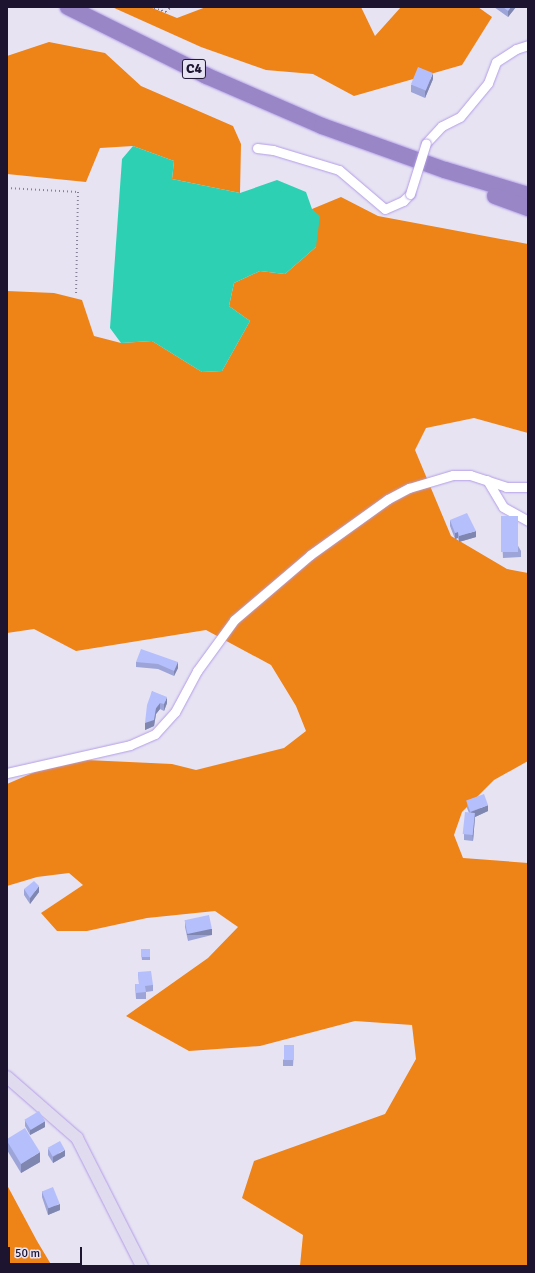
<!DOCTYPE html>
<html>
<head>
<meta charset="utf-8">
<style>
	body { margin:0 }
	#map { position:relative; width:535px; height:1273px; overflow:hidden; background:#e7e3f3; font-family:Signika,sans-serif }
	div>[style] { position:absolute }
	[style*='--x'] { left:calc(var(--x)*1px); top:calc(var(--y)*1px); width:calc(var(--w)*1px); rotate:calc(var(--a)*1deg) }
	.forest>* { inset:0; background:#ee8317 }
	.water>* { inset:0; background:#2ed0b3 }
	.path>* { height:2px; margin-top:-1px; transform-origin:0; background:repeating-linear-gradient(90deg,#878196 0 1px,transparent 0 4px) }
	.roads { filter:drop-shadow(0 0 1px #b29de7) drop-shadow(0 0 1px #b29de7) }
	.minor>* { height:9px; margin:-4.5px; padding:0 4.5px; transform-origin:4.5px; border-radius:4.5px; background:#fff }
	.secondary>* { height:12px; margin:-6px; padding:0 6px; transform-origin:6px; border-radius:6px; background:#e0dbee }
	.motorway>* { height:16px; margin:-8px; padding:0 8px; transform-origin:8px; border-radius:8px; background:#9886c6 }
	.bridges { filter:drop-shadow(0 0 1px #b29de7) drop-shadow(0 0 1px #b29de7) }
	.minor-bridge>* { height:9px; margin:-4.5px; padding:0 4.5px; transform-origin:4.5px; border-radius:4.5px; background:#fff }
	.wall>* { inset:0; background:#9ca4d8 }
	.shaded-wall>* { inset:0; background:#7f86b0; transform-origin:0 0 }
	.building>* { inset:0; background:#b5bffb; transform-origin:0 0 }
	span { translate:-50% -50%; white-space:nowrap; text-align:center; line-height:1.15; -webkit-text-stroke:4px #e7e3f3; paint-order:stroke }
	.shield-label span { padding:1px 3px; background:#e7e3f3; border:1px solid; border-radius:3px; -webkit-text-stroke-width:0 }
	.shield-label { font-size:14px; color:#1d1430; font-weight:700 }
	.frame { position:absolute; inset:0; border:8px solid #1d1430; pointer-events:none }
	.scale { position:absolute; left:8px; top:1247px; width:74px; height:18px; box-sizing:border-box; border:2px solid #1d1430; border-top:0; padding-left:5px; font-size:12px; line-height:14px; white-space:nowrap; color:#1d1430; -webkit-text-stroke:3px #e7e3f3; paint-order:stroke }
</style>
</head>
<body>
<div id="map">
	<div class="forest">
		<div style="clip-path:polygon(112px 7px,150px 7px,177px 18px,206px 7px,361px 7px,375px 36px,401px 7px,478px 7px,492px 17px,462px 65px,354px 96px,313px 74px,266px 70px,201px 47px)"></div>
		<div style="clip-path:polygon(49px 42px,105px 53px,141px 86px,233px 126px,241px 144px,240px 193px,172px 179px,174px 161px,133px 146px,100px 148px,86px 182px,7px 174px,7px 56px)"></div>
		<div style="clip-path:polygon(341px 197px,378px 216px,528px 244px,528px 433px,474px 418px,426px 428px,415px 450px,451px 536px,507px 569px,528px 573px,528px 761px,494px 780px,462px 812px,454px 835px,463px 858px,528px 863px,528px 1266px,300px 1266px,303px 1235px,242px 1198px,254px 1161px,385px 1114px,416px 1059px,412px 1025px,355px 1021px,260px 1046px,189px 1051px,126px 1016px,208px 958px,238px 927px,215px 911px,147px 918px,87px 931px,57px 931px,41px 913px,83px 885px,69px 873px,37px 877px,7px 886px,7px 784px,65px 759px,172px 764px,196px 770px,284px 748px,306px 731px,296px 706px,271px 665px,206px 630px,76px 651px,34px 629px,7px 633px,7px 291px,54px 293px,82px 300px,94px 336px,121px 343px,152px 341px,202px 372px,222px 371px,250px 321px,229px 306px,234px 283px,260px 271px,285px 274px,316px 247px,312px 209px)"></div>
		<div style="clip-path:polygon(7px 1185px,37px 1241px,52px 1266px,7px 1266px)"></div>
	</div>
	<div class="water">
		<div style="clip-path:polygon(133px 146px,174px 161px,172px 179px,240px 193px,277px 180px,306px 192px,312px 209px,320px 216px,316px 247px,285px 274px,260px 271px,234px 283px,229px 306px,250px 321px,222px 371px,202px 372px,152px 341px,121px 343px,110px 328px,122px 159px)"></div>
	</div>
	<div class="path">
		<div style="--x:150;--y:7;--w:17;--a:17"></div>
		<div style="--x:166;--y:12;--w:7;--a:-45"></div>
		<div style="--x:7;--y:188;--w:71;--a:3.2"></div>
		<div style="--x:78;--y:192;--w:102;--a:91.1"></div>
	</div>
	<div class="roads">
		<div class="minor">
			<div style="--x:426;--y:143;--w:23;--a:-47"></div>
			<div style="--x:442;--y:126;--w:20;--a:-27"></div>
			<div style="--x:460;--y:117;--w:44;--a:-50.5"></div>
			<div style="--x:488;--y:83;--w:22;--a:-69"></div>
			<div style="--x:496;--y:62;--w:24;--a:-33"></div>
			<div style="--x:516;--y:49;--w:13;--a:-18"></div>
			<div style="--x:257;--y:148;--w:16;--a:7"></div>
			<div style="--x:273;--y:150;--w:69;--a:16.9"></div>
			<div style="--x:339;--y:170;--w:60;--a:40.3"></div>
			<div style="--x:385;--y:209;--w:20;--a:-24"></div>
			<div style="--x:403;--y:201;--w:10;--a:-45"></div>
			<div style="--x:487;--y:480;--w:31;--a:59"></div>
			<div style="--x:503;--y:507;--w:29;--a:29"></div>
			<div style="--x:7;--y:773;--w:126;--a:-12.8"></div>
			<div style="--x:130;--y:745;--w:27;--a:-24"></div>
			<div style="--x:155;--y:734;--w:30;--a:-48"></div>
			<div style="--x:175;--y:712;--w:47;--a:-61.8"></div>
			<div style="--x:197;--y:671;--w:63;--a:-54"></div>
			<div style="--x:234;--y:620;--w:100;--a:-40.5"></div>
			<div style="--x:310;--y:555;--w:96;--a:-35.7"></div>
			<div style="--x:388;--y:499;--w:24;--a:-28"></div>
			<div style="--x:409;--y:488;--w:46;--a:-16.5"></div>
			<div style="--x:453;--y:475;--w:17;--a:0"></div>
			<div style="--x:470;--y:475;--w:38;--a:18"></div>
			<div style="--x:506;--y:487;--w:22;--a:0"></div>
		</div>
		<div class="secondary">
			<div style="--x:7;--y:1077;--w:93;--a:41.1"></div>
			<div style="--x:77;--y:1138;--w:144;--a:63.1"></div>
		</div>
		<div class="motorway">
			<div style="--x:68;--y:7;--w:155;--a:26.4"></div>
			<div style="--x:207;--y:76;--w:125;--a:23.5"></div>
			<div style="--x:322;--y:126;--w:131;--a:19.7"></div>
			<div style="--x:445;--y:170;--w:87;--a:16.8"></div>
			<div style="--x:495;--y:196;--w:35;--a:20"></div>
		</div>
	</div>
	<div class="bridges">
		<div class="minor-bridge">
			<div style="--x:410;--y:194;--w:53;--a:-72.6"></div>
		</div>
	</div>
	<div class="wall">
		<div style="clip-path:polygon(494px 7px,516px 7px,508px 17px)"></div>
		<div style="clip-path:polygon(433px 79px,425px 98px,411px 92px,411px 85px)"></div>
		<div style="clip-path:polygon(501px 516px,521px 551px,521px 557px,503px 558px)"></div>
		<div style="clip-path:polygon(450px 520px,476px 537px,459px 542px,458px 538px,455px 539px,450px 526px)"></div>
		<div style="clip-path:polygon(136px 662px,178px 662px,178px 668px,174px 676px,158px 669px,136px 667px)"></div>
		<div style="clip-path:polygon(152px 691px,167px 703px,164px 711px,160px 709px,156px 714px,154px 726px,145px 730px)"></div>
		<div style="clip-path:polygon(467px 802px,488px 811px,475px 817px,473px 841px,464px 840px,464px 834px,469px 813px,467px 808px)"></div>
		<div style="clip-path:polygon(24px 889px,39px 892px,30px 904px,24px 895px)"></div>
		<div style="clip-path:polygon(185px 920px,212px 935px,188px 941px,185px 927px)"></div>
		<div style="clip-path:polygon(150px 949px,150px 960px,142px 960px,141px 952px)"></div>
		<div style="clip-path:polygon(138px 972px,153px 985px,153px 991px,146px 992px,146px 999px,136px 999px,135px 984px,139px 984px)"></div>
		<div style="clip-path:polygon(294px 1051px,293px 1066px,283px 1066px,283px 1060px)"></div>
		<div style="clip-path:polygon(25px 1120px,45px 1127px,30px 1135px,25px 1126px)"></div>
		<div style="clip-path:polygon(7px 1139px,40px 1162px,21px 1173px,7px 1150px)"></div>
		<div style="clip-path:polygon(48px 1149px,65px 1156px,53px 1163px,48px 1155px)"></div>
		<div style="clip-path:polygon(42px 1191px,60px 1210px,48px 1215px,42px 1197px)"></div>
	</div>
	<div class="shaded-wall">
		<div style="clip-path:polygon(511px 7px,516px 7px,508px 17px,508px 11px)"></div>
		<div style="clip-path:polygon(433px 73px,433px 79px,425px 98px,425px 92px)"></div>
		<div style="clip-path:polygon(476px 531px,476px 537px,459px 542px,459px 536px)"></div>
		<div style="clip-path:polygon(458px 532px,458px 538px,455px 539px,455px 533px)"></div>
		<div style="clip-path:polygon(178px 662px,178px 668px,174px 676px,174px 671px)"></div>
		<div style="clip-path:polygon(167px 697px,167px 703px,164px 711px,164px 704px)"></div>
		<div style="clip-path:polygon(160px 703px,160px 709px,156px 714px,154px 726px,145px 730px,145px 723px)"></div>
		<div style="clip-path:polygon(488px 805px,488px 811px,475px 817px,473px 841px,471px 812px)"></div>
		<div style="clip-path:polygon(39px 886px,39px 892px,30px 904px,30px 898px)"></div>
		<div style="left:212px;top:929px;width:6px;height:25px;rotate:90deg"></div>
		<div style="clip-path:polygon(45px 1121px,45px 1127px,30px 1135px,30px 1129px)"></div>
		<div style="clip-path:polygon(65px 1150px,65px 1156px,53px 1163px,53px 1157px)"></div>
		<div style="clip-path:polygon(40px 1152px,40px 1162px,21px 1173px,21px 1164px)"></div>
		<div style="clip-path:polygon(60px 1204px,60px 1210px,48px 1215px,48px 1208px)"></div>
	</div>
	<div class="building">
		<div style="clip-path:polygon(503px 7px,511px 7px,508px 11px)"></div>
		<div style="left:418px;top:67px;width:16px;height:19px;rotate:22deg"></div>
		<div style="clip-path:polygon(467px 513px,476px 531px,459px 536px,458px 532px,455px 533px,450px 520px)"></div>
		<div style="left:501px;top:516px;width:17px;height:36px"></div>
		<div style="clip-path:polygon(141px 649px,178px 662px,174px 671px,158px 664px,136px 662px)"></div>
		<div style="clip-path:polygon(152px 691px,167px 697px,164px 704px,160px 703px,156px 708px,154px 720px,145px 723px,147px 705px)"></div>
		<div style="left:484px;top:794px;width:12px;height:19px;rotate:70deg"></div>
		<div style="left:465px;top:812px;width:10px;height:22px;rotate:6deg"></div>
		<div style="clip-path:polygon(34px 881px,39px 886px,30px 898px,24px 889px)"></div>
		<div style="left:209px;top:915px;width:14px;height:25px;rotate:78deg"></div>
		<div style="left:141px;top:949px;width:9px;height:8px"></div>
		<div style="clip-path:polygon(151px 971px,153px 985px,145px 986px,146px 992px,136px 993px,135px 984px,139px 984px,138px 972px)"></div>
		<div style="left:284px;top:1045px;width:10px;height:15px"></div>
		<div style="left:39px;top:1111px;width:12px;height:17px;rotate:59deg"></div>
		<div style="clip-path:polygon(25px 1128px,40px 1152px,21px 1164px,7px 1141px,7px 1139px)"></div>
		<div style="left:60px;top:1141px;width:10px;height:14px;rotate:61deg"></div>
		<div style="left:53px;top:1187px;width:18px;height:12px;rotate:68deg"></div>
	</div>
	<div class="shield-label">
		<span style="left:194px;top:69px">C4</span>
	</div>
	<div class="frame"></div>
	<div class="scale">50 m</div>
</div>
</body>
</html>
